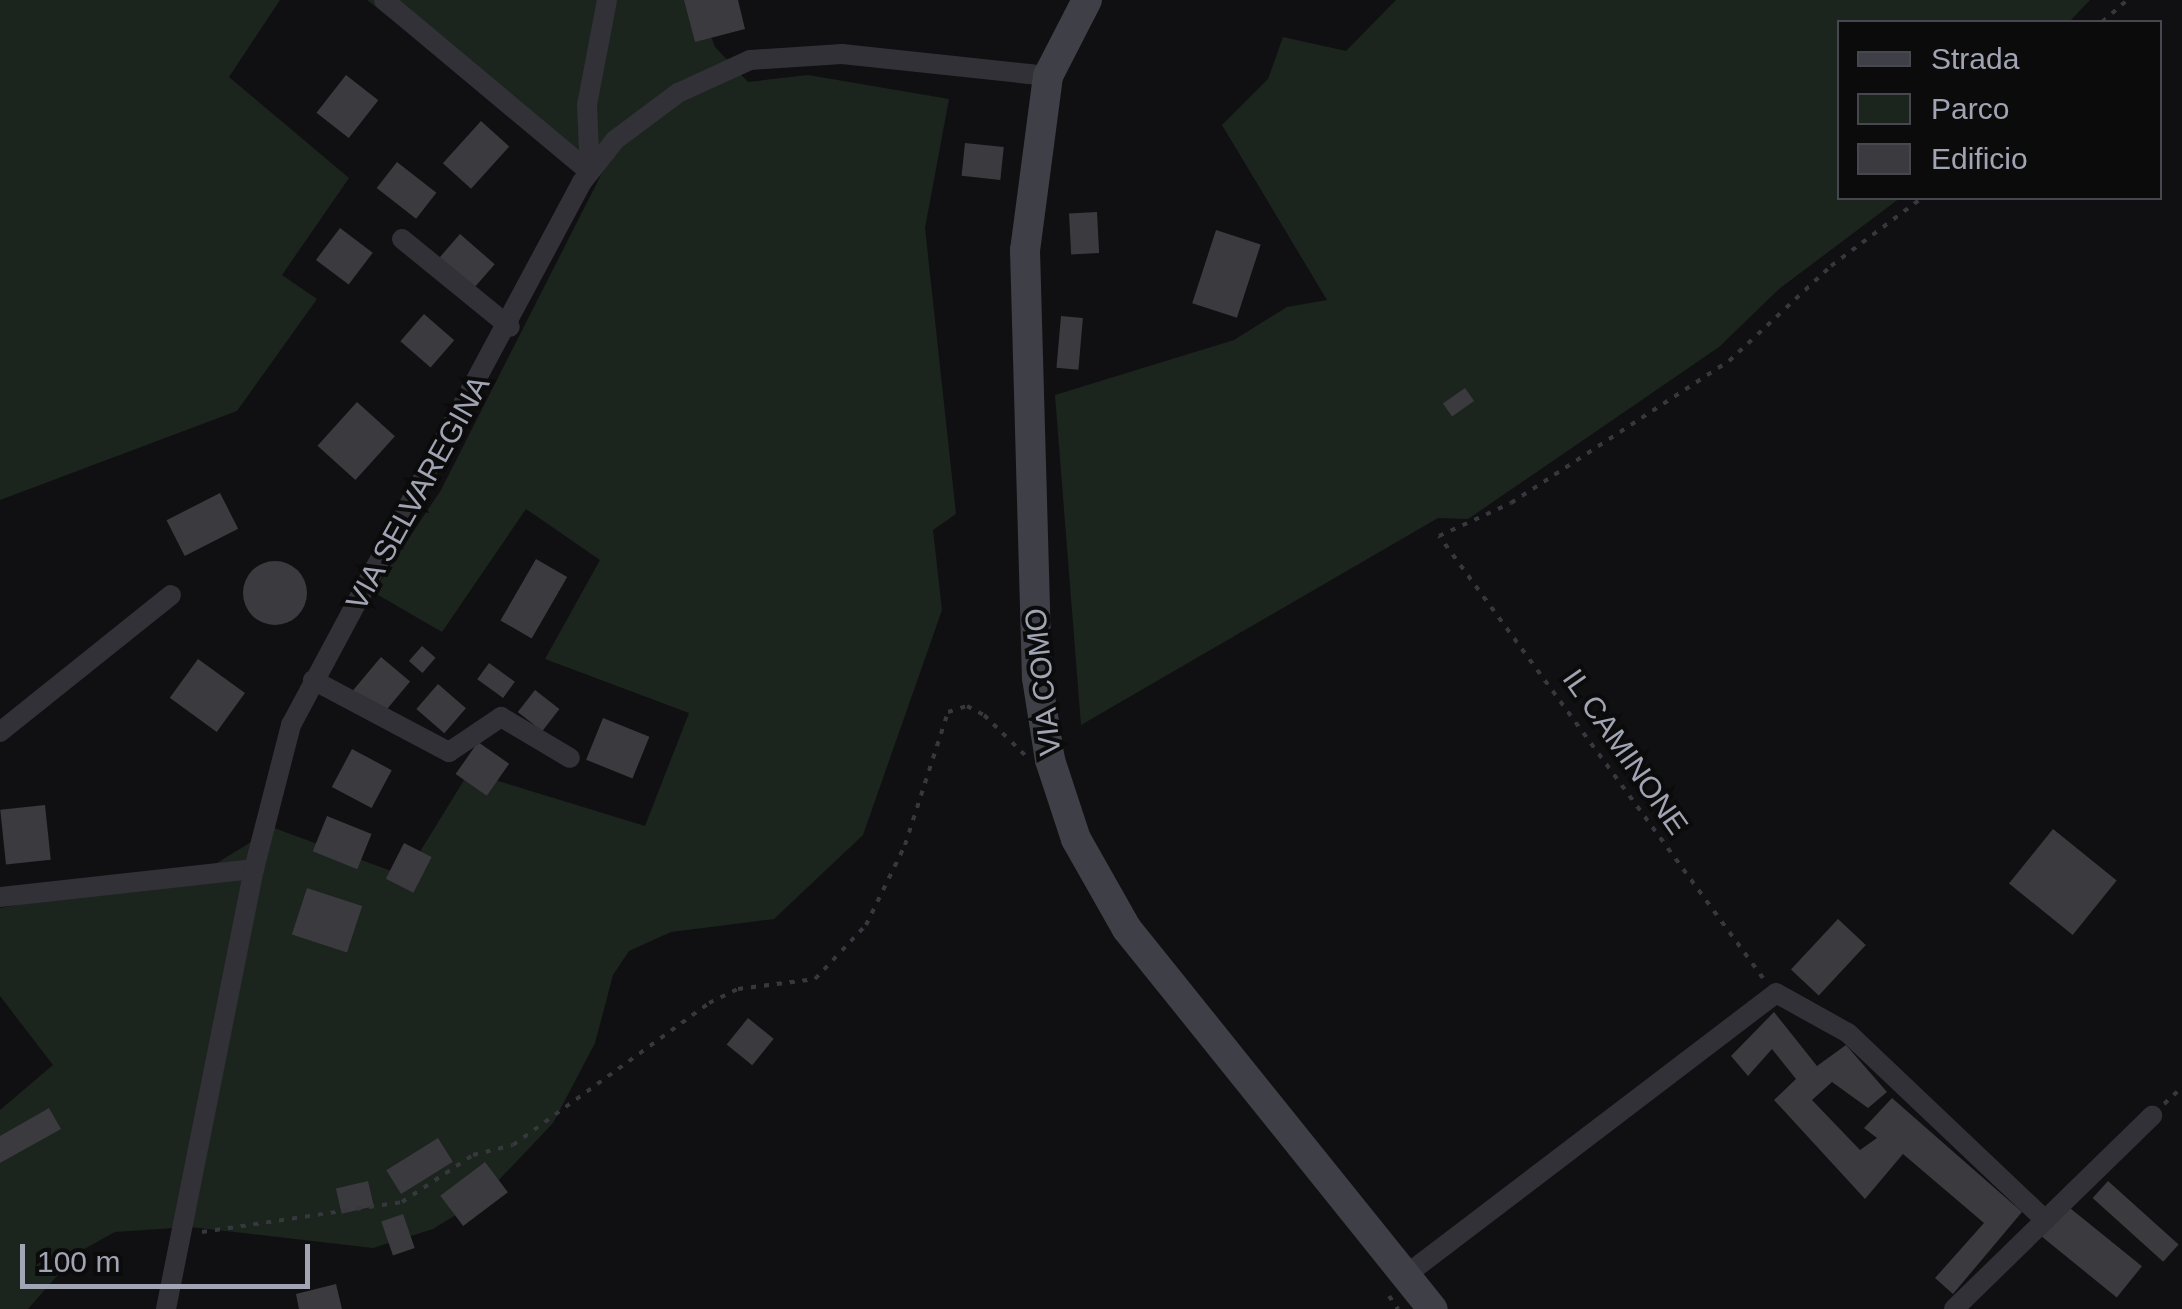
<!DOCTYPE html>
<html>
<head>
<meta charset="utf-8">
<style>
	body { margin:0 }
	#map { position:relative; width:2182px; height:1309px; overflow:hidden; background:#101012; font-family:Helvetica,sans-serif }
	div>[style] { position:absolute }
	[style*='--x'] { left:calc(var(--x)*1px); top:calc(var(--y)*1px); width:calc(var(--w)*1px); rotate:calc(var(--a)*1deg) }
	.green>* { inset:0; background:#1c241e }
	.building>* { inset:0; background:#3a3a3f; transform-origin:0 0 }
	.round { border-radius:50% }
	.path>* { height:4px; margin-top:-2px; transform-origin:0; background:repeating-linear-gradient(90deg,#37383e 0 5px,transparent 0 13px) }
	.street>* { height:20px; margin:-10px; padding:0 10px; transform-origin:10px; border-radius:10px; background:#313137 }
	.secondary>* { height:30px; margin:-15px; padding:0 15px; transform-origin:15px; border-radius:15px; background:#3f4047 }
	span { translate:-50% -50%; white-space:nowrap; text-align:center; line-height:1.15; -webkit-text-stroke:8px #0b0b0c; paint-order:stroke }
	.street-label { font-size:30px; color:#a0a4b3 }
	.legend { position:absolute; left:1837px; top:20px; width:325px; height:180px; box-sizing:border-box; background:#0b0b0c; border:2px solid #47484f; margin:0; padding:12px 18px; list-style:none; font-size:30px; color:#a0a4b3 }
	.legend li { display:flex; align-items:center; gap:20px; height:50px }
	.legend b { width:50px; border:2px solid #47484f }
	.scale { position:absolute; left:20px; top:1244px; width:290px; height:45px; box-sizing:border-box; border:5px solid #a0a4b3; border-top:0; padding-left:12px; font-size:30px; line-height:35px; white-space:nowrap; color:#a0a4b3; -webkit-text-stroke:8px #0b0b0c; paint-order:stroke }
</style>
</head>
<body>
<div id="map">
	<div class="green">
		<div style="clip-path:polygon(0 0,280px 0,229px 77px,349px 178px,282px 275px,317px 299px,237px 411px,0 500px)"></div>
		<div style="clip-path:polygon(367px 0,697px 0,715px 47px,748px 82px,808px 75px,949px 99px,925px 228px,956px 514px,933px 530px,942px 610px,863px 835px,774px 919px,671px 932px,629px 951px,613px 975px,595px 1043px,553px 1123px,480px 1200px,433px 1229px,373px 1248px,190px 1227px,115px 1232px,77px 1253px,28px 1309px,0 1309px,0 1110px,53px 1065px,0 996px,0 908px,199px 874px,274px 828px,405px 876px,469px 772px,645px 826px,689px 713px,545px 659px,600px 560px,526px 509px,442px 632px,373px 592px,441px 490px,604px 169px,473px 84px)"></div>
		<div style="clip-path:polygon(1396px 0,2090px 0,2069px 22px,1840px 22px,1840px 198px,1900px 198px,1779px 289px,1719px 347px,1468px 519px,1438px 518px,1081px 725px,1055px 395px,1234px 340px,1287px 307px,1327px 300px,1222px 125px,1268px 79px,1283px 37px,1346px 51px)"></div>
	</div>
	<div class="building">
		<div style="clip-path:polygon(684px 0,738px 0,745px 29px,695px 42px)"></div>
		<div style="left:346px;top:75px;width:41px;height:48px;rotate:38deg"></div>
		<div style="left:481px;top:121px;width:38px;height:57px;rotate:42deg"></div>
		<div style="left:965px;top:143px;width:39px;height:33px;rotate:6deg"></div>
		<div style="left:397px;top:162px;width:50px;height:33px;rotate:38deg"></div>
		<div style="left:1097px;top:212px;width:41px;height:28px;rotate:87deg"></div>
		<div style="left:340px;top:228px;width:41px;height:40px;rotate:37deg"></div>
		<div style="left:1216px;top:230px;width:47px;height:77px;rotate:18deg"></div>
		<div style="left:460px;top:234px;width:46px;height:32px;rotate:41deg"></div>
		<div style="left:424px;top:314px;width:40px;height:36px;rotate:41deg"></div>
		<div style="left:1061px;top:316px;width:22px;height:52px;rotate:5deg"></div>
		<div style="left:1465px;top:388px;width:16px;height:27px;rotate:55deg"></div>
		<div style="left:357px;top:402px;width:51px;height:59px;rotate:42deg"></div>
		<div style="left:220px;top:493px;width:40px;height:60px;rotate:63deg"></div>
		<div style="left:536px;top:559px;width:36px;height:71px;rotate:30deg"></div>
		<div class="round" style="left:243px;top:561px;width:64px;height:64px"></div>
		<div style="left:422px;top:646px;width:18px;height:20px;rotate:41deg"></div>
		<div style="left:381px;top:657px;width:38px;height:44px;rotate:40deg"></div>
		<div style="left:198px;top:659px;width:58px;height:48px;rotate:36deg"></div>
		<div style="left:489px;top:663px;width:32px;height:20px;rotate:36deg"></div>
		<div style="left:438px;top:684px;width:37px;height:33px;rotate:41deg"></div>
		<div style="left:535px;top:690px;width:31px;height:28px;rotate:38deg"></div>
		<div style="left:603px;top:718px;width:50px;height:45px;rotate:22deg"></div>
		<div style="left:478px;top:742px;width:38px;height:39px;rotate:35deg"></div>
		<div style="left:352px;top:749px;width:45px;height:43px;rotate:28deg"></div>
		<div style="left:45px;top:805px;width:55px;height:45px;rotate:84deg"></div>
		<div style="left:327px;top:816px;width:48px;height:38px;rotate:22deg"></div>
		<div style="left:2053px;top:829px;width:82px;height:70px;rotate:39deg"></div>
		<div style="left:404px;top:843px;width:31px;height:40px;rotate:27deg"></div>
		<div style="left:307px;top:888px;width:58px;height:49px;rotate:18deg"></div>
		<div style="left:1838px;top:919px;width:38px;height:69px;rotate:43deg"></div>
		<div style="clip-path:polygon(1774px 1012px,1817px 1066px,1846px 1045px,1887px 1092px,1868px 1108px,1832px 1082px,1812px 1100px,1860px 1150px,1877px 1138px,1864px 1128px,1892px 1098px,2022px 1212px,1953px 1294px,1935px 1278px,1984px 1223px,1903px 1154px,1865px 1199px,1774px 1100px,1796px 1079px,1772px 1049px,1748px 1076px,1731px 1056px)"></div>
		<div style="left:748px;top:1018px;width:33px;height:34px;rotate:39deg"></div>
		<div style="clip-path:polygon(49px 1108px,61px 1129px,0 1163px,0 1136px)"></div>
		<div style="left:438px;top:1138px;width:28px;height:61px;rotate:58deg"></div>
		<div style="left:485px;top:1162px;width:38px;height:56px;rotate:53deg"></div>
		<div style="left:368px;top:1181px;width:26px;height:33px;rotate:77deg"></div>
		<div style="left:2108px;top:1181px;width:95px;height:23px;rotate:42deg"></div>
		<div style="left:2065px;top:1204px;width:99px;height:40px;rotate:39deg"></div>
		<div style="left:403px;top:1214px;width:36px;height:23px;rotate:71deg"></div>
		<div style="clip-path:polygon(336px 1284px,342px 1309px,299px 1309px,296px 1294px)"></div>
	</div>
	<div class="path">
		<div style="--x:2102;--y:22;--w:33;--a:-41"></div>
		<div style="--x:1763;--y:978;--w:548;--a:-126.24"></div>
		<div style="--x:1439;--y:536;--w:79;--a:-24.6"></div>
		<div style="--x:1511;--y:503;--w:260;--a:-33.1"></div>
		<div style="--x:1729;--y:361;--w:139;--a:-43"></div>
		<div style="--x:1831;--y:266;--w:114;--a:-36.8"></div>
		<div style="--x:2164;--y:1104;--w:25;--a:-43"></div>
		<div style="--x:202;--y:1232;--w:202;--a:-8.5"></div>
		<div style="--x:402;--y:1202;--w:85;--a:-33.5"></div>
		<div style="--x:473;--y:1155;--w:41;--a:-14"></div>
		<div style="--x:513;--y:1145;--w:242;--a:-35.9"></div>
		<div style="--x:709;--y:1003;--w:32;--a:-26"></div>
		<div style="--x:738;--y:989;--w:78;--a:-7.4"></div>
		<div style="--x:815;--y:979;--w:74;--a:-46.6"></div>
		<div style="--x:866;--y:925;--w:89;--a:-64"></div>
		<div style="--x:905;--y:845;--w:140;--a:-72.1"></div>
		<div style="--x:948;--y:712;--w:20;--a:-18"></div>
		<div style="--x:967;--y:706;--w:19;--a:28"></div>
		<div style="--x:984;--y:715;--w:57;--a:44.3"></div>
		<div style="--x:1389;--y:1296;--w:16;--a:55"></div>
	</div>
	<div class="street">
		<div style="--x:384;--y:0;--w:268;--a:39.9"></div>
		<div style="--x:590;--y:172;--w:67;--a:-92.6"></div>
		<div style="--x:587;--y:105;--w:107;--a:-79.2"></div>
		<div style="--x:402;--y:239;--w:139;--a:39.2"></div>
		<div style="--x:313;--y:680;--w:154;--a:27.9"></div>
		<div style="--x:449;--y:752;--w:63;--a:-33.9"></div>
		<div style="--x:501;--y:717;--w:80;--a:30.7"></div>
		<div style="--x:0;--y:732;--w:219;--a:-38.7"></div>
		<div style="--x:0;--y:897;--w:256;--a:-6.3"></div>
		<div style="--x:1406;--y:1275;--w:465;--a:-37.3"></div>
		<div style="--x:1776;--y:993;--w:82;--a:29.1"></div>
		<div style="--x:1848;--y:1033;--w:272;--a:43.5"></div>
		<div style="--x:166;--y:1309;--w:449;--a:-78.7"></div>
		<div style="--x:254;--y:869;--w:149;--a:-75.6"></div>
		<div style="--x:291;--y:725;--w:616;--a:-61.81"></div>
		<div style="--x:582;--y:182;--w:53;--a:-51.8"></div>
		<div style="--x:615;--y:140;--w:79;--a:-36.7"></div>
		<div style="--x:678;--y:93;--w:79;--a:-24.6"></div>
		<div style="--x:750;--y:60;--w:92;--a:-3.7"></div>
		<div style="--x:842;--y:54;--w:207;--a:6.1"></div>
		<div style="--x:1954;--y:1309;--w:277;--a:-44.3"></div>
	</div>
	<div class="secondary">
		<div style="--x:1087;--y:0;--w:85;--a:117.2"></div>
		<div style="--x:1048;--y:76;--w:176;--a:97.5"></div>
		<div style="--x:1025;--y:250;--w:428;--a:88.4"></div>
		<div style="--x:1037;--y:678;--w:83;--a:81"></div>
		<div style="--x:1050;--y:760;--w:83;--a:71.8"></div>
		<div style="--x:1076;--y:839;--w:103;--a:60.5"></div>
		<div style="--x:1127;--y:929;--w:488;--a:51.2"></div>
	</div>
	<div class="street-label">
		<span style="left:418px;top:493px;rotate:-61deg">VIA SELVAREGINA</span>
		<span style="left:1043px;top:682px;rotate:-96deg">VIA COMO</span>
		<span style="left:1625px;top:752px;rotate:55deg">IL CAMINONE</span>
	</div>
	<ul class="legend">
	<li><b style="height:12px;background:#3f4047"></b>Strada</li>
	<li><b style="height:28px;background:#1c241e"></b>Parco</li>
	<li><b style="height:28px;background:#3a3a3f"></b>Edificio</li>
	</ul>
	<div class="scale">100 m</div>
</div>
</body>
</html>
